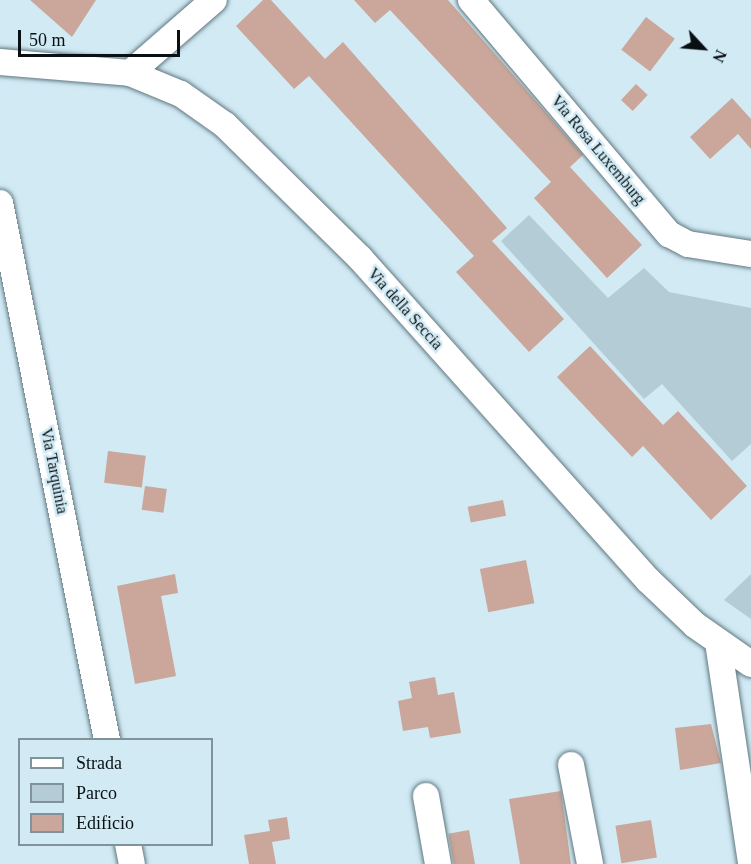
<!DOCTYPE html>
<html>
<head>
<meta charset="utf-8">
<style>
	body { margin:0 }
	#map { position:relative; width:751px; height:864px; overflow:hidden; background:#d1eaf4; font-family:Georgia,serif }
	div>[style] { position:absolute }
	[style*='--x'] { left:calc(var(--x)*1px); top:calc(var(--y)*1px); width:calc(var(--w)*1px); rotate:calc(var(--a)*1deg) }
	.green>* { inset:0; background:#b4ccd5 }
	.building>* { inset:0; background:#caa79a; transform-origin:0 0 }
	.roads { filter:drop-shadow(0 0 2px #617880) drop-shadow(0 0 2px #617880) }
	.minor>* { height:26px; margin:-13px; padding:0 13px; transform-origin:13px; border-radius:13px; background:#fff }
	span { translate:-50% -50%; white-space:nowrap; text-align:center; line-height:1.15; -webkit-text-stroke:5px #d1eaf4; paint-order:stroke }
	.street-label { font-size:16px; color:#081013 }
	.legend { position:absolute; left:18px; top:738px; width:195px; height:108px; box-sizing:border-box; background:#d1eaf4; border:2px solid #81939a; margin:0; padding:8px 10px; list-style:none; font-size:18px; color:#081013 }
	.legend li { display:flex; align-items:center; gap:12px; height:30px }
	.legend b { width:30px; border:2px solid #81939a }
	.north { position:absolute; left:673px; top:18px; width:60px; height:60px; -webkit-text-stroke:4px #d1eaf4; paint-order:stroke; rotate:116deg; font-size:16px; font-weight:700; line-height:24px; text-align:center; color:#081013 }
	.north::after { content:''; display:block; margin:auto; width:21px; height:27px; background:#081013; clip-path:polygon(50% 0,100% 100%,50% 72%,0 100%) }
	.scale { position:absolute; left:18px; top:30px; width:162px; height:27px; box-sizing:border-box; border:3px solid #081013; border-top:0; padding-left:8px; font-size:18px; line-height:21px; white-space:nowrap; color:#081013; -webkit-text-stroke:4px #d1eaf4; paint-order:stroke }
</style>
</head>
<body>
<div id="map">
	<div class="green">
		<div style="clip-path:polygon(529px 215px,608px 298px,644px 268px,669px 292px,751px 308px,751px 444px,732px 461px,662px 384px,644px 399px,501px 241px)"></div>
		<div style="clip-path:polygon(751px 574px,751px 619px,724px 600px)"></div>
	</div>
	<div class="building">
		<div style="clip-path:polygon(30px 0,96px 0,72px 37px)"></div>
		<div style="clip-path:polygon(263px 0,271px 0,325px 59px,343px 42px,507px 228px,492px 241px,564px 319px,529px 352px,456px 272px,474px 256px,309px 76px,294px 89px,236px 26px)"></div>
		<div style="clip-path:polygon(354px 0,448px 0,583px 155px,570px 167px,642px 245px,607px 278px,534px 198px,551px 182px,390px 10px,375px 23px)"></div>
		<div style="left:646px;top:17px;width:36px;height:41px;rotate:37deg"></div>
		<div style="left:636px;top:84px;width:16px;height:22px;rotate:43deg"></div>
		<div style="clip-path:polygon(732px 98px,751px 119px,751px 149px,738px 134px,710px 159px,690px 137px)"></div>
		<div style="clip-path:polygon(590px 346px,663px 425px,678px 411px,747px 486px,711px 520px,643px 446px,632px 457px,557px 377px)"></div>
		<div style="left:108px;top:451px;width:38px;height:32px;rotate:7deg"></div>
		<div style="left:145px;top:486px;width:22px;height:24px;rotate:8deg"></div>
		<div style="left:503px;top:500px;width:16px;height:36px;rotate:79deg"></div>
		<div style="left:526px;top:560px;width:44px;height:47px;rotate:79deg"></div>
		<div style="clip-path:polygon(175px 574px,178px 593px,161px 596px,176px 676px,135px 684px,117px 586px)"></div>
		<div style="clip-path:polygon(435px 677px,438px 695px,454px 692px,461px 733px,430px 738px,428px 727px,403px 731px,398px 701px,412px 698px,409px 682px)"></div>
		<div style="clip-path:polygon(711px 724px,721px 763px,680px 770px,675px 728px)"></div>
		<div style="clip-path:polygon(561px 791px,571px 864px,520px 864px,509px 799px)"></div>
		<div style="clip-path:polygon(287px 817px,290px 839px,272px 842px,276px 864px,249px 864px,244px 835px,270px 831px,268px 820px)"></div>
		<div style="left:651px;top:820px;width:38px;height:36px;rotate:81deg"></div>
		<div style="left:469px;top:830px;width:35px;height:21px;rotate:80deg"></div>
	</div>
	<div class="roads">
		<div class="minor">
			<div style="--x:471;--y:0;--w:307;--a:49.8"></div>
			<div style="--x:669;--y:234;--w:21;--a:28"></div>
			<div style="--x:688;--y:244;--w:64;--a:9"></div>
			<div style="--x:0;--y:62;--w:130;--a:4.8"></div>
			<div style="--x:130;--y:73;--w:55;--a:22.4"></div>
			<div style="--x:181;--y:94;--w:54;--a:35.2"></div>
			<div style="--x:225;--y:125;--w:190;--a:44.6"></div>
			<div style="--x:360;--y:258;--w:432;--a:48.2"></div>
			<div style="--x:648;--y:580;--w:65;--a:43.8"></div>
			<div style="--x:695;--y:625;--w:68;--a:34.9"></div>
			<div style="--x:130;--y:73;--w:111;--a:-41"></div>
			<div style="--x:0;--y:203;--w:548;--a:78.73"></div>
			<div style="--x:718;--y:642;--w:224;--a:81.5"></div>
			<div style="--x:571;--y:765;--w:101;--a:79.1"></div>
			<div style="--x:426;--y:796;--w:69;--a:80"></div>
			<div style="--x:128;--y:844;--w:20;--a:79"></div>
		</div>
	</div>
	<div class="street-label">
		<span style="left:598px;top:150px;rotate:50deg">Via Rosa Luxemburg</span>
		<span style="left:405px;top:309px;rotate:48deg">Via della Seccia</span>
		<span style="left:54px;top:471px;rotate:79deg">Via Tarquinia</span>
	</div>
	<ul class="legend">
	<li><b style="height:8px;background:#fff"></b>Strada</li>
	<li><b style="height:16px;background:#b4ccd5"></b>Parco</li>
	<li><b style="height:16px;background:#caa79a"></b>Edificio</li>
	</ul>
	<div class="north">N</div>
	<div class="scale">50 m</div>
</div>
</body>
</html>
